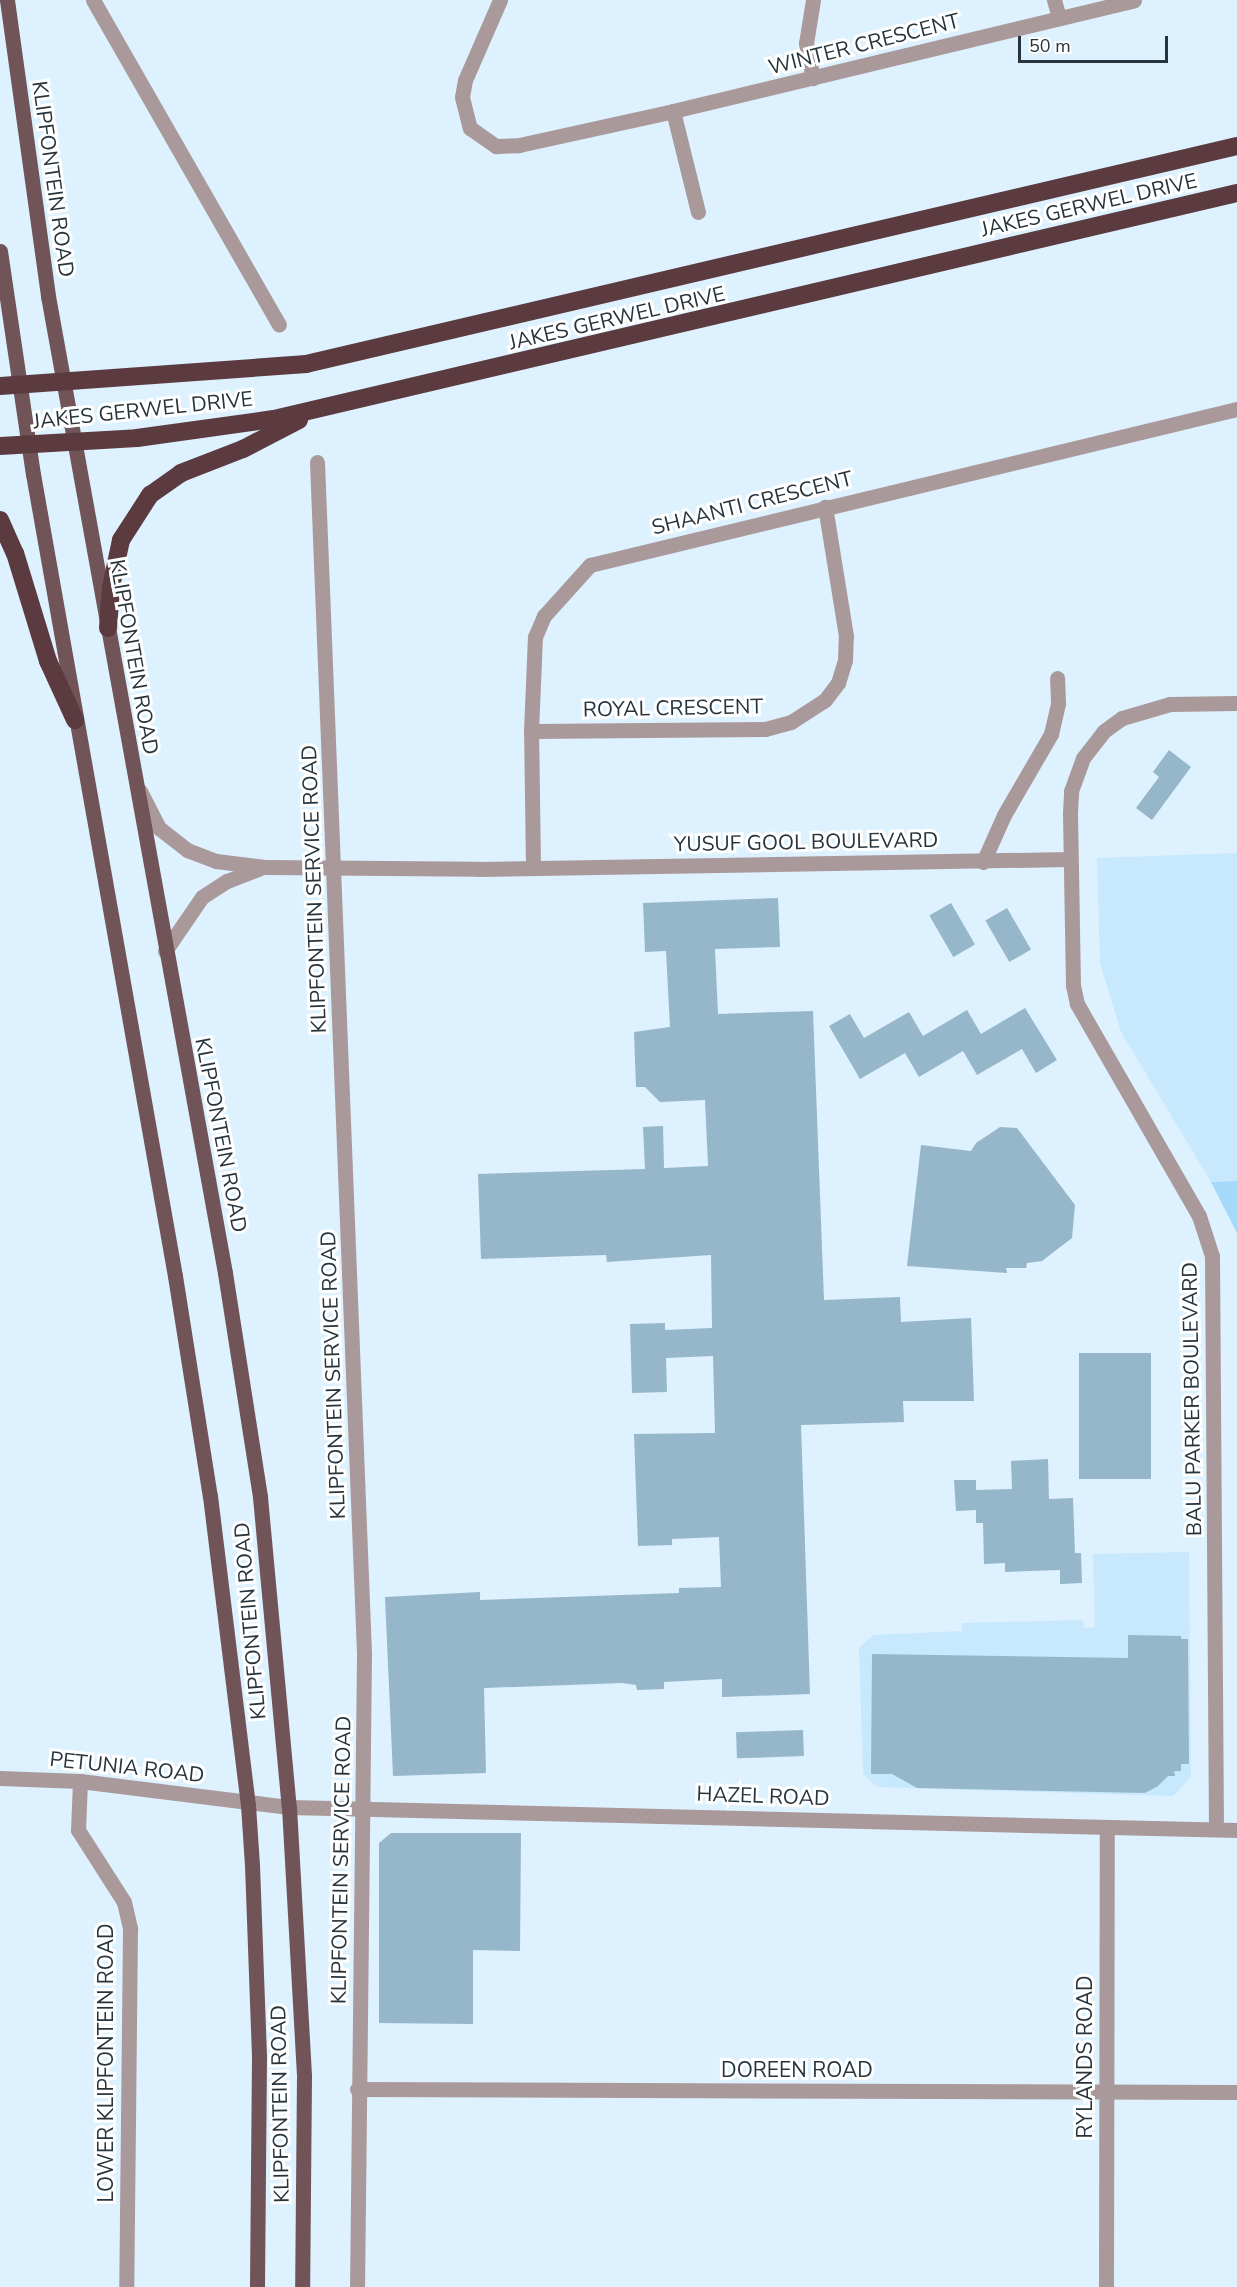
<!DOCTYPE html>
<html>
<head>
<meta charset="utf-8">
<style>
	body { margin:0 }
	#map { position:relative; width:1237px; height:2287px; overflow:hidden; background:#ddf1fe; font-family:"Nunito Sans",sans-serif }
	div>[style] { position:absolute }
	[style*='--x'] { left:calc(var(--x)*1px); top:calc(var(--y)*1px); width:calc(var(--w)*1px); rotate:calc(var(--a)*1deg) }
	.built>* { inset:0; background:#c8e8fd }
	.green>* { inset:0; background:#a5d9fa }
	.building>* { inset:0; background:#96b6ca; transform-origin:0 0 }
	.minor>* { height:15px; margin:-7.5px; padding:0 7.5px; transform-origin:7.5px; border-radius:7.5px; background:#aa999b }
	.major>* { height:15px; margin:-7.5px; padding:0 7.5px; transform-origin:7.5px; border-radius:7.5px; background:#705458 }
	.highway>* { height:18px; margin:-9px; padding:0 9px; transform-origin:9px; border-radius:9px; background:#5b3b40 }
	span { translate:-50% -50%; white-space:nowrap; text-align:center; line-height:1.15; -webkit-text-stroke:6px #fff; paint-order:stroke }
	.street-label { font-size:21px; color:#27343c }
	.scale { position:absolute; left:1018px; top:36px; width:150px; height:27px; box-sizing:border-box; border:3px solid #27343c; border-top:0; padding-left:8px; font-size:18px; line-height:21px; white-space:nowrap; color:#27343c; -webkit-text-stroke:4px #fff; paint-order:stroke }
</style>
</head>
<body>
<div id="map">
	<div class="built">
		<div style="clip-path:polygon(1237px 853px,1237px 1181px,1211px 1182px,1121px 1032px,1100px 963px,1097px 858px)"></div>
		<div style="clip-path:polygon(1189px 1552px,1191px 1777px,1173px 1796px,877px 1787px,863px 1774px,859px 1648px,873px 1635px,962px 1631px,962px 1623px,1083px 1620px,1084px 1628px,1095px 1627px,1093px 1554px)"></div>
	</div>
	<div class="green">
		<div style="clip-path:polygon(1237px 1181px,1237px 1233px,1211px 1182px)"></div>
	</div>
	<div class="building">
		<div style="clip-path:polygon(1169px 750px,1191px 767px,1152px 820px,1136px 808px,1159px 777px,1153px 772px)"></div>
		<div style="clip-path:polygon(778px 898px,780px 947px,715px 949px,718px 1014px,813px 1011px,824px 1300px,900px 1297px,901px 1322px,971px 1318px,974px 1401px,903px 1401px,904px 1422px,801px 1425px,810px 1694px,722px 1697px,722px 1679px,664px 1682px,664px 1689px,637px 1690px,636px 1685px,622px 1683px,484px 1688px,486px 1773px,393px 1776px,385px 1597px,480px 1592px,480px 1600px,679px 1593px,679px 1588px,721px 1587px,719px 1537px,672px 1539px,672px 1545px,638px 1546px,634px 1434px,715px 1433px,713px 1356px,666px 1358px,667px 1392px,632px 1393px,630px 1324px,665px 1323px,665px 1330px,712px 1328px,711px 1255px,607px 1262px,606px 1255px,481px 1259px,478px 1174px,645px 1169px,643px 1127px,663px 1126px,664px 1168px,708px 1166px,705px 1100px,660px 1102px,645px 1087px,636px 1087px,634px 1032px,670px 1027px,666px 951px,645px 952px,643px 903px)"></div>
		<div style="left:951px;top:903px;width:48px;height:25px;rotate:60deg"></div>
		<div style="left:1007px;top:908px;width:48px;height:25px;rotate:60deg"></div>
		<div style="clip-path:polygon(1025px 1008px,1057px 1060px,1036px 1073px,1022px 1049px,977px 1075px,963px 1051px,919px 1077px,905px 1053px,860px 1079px,829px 1026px,850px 1014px,864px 1038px,909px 1012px,923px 1036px,967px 1010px,981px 1034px)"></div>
		<div style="clip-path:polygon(1000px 1127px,1017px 1128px,1075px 1205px,1072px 1238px,1042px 1261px,1027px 1263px,1026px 1268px,1006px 1268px,1007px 1273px,907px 1266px,921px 1145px,971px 1151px,976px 1143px)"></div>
		<div style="left:1079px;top:1353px;width:72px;height:126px"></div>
		<div style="clip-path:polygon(1048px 1459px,1049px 1499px,1073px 1498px,1075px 1553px,1081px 1553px,1082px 1583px,1060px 1584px,1060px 1570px,1005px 1572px,1005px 1563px,984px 1564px,983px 1523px,976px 1523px,976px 1510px,956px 1511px,954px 1480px,976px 1480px,976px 1490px,1012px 1489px,1011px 1461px)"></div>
		<div style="clip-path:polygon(1128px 1635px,1181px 1636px,1181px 1639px,1188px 1639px,1189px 1764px,1181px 1764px,1181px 1771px,1174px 1771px,1175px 1776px,1168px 1776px,1158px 1786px,1145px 1793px,917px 1788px,892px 1774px,871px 1774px,872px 1654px,1128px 1658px)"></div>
		<div style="left:803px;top:1730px;width:26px;height:67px;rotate:88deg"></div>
		<div style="clip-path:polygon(391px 1833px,521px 1833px,520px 1951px,473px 1950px,473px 2024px,379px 2023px,379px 1843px)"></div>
	</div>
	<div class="minor">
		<div style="--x:93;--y:0;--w:374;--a:60.2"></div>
		<div style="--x:500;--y:0;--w:87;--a:113.6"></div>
		<div style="--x:465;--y:80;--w:17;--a:100"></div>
		<div style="--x:462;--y:97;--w:32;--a:76"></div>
		<div style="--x:470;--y:128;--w:32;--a:35"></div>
		<div style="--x:496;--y:146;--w:23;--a:-2"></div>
		<div style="--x:519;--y:145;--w:158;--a:-12.4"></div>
		<div style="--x:673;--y:111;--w:474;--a:-13.5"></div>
		<div style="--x:813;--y:0;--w:44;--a:99.2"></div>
		<div style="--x:806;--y:43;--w:36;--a:79"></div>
		<div style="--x:1054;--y:0;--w:19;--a:74"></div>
		<div style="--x:673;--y:111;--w:104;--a:76.1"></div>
		<div style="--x:317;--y:462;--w:1194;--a:87.74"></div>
		<div style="--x:364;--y:1655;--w:632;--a:90.63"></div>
		<div style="--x:531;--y:731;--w:234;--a:-0.5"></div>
		<div style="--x:765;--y:729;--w:27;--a:-15"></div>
		<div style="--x:791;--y:722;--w:40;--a:-32.9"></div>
		<div style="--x:825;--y:700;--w:21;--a:-53"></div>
		<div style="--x:838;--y:683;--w:24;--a:-73"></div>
		<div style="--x:845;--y:660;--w:24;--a:-88"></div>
		<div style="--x:846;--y:636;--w:131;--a:-99.2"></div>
		<div style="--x:140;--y:791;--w:42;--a:62.8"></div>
		<div style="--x:159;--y:828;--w:36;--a:38"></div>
		<div style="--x:187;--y:850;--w:31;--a:21"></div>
		<div style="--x:216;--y:861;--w:49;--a:7"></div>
		<div style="--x:265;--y:867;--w:213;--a:0.5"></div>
		<div style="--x:478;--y:869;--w:592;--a:-0.97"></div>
		<div style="--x:983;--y:862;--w:51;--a:-65.9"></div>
		<div style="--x:1004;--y:815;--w:94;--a:-59.9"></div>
		<div style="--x:1051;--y:734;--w:32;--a:-77"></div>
		<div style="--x:1058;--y:703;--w:25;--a:-92"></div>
		<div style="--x:533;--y:868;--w:137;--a:-90.8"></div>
		<div style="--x:531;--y:731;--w:94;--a:-87.6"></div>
		<div style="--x:535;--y:637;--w:23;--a:-67"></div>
		<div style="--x:544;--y:616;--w:69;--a:-48"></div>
		<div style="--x:590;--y:565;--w:666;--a:-13.56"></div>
		<div style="--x:165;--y:951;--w:65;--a:-55.6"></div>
		<div style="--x:202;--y:897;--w:30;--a:-33"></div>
		<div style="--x:227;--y:881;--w:34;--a:-21"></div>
		<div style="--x:0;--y:1778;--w:80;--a:2.1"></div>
		<div style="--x:80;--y:1781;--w:211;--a:7.1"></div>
		<div style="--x:289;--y:1807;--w:948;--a:1.39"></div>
		<div style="--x:80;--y:1781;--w:49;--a:92.3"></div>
		<div style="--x:78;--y:1830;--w:85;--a:57.4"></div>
		<div style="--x:124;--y:1902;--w:28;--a:77"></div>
		<div style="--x:130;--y:1929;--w:358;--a:90.6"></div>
		<div style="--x:1216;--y:1829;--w:573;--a:-90.4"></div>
		<div style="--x:1212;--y:1256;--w:42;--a:-108"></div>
		<div style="--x:1199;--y:1216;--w:245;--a:-119.9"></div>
		<div style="--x:1077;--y:1004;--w:19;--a:-102"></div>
		<div style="--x:1073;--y:985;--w:172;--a:-91"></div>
		<div style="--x:1070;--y:813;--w:22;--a:-87"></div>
		<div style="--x:1071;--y:791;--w:35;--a:-70"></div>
		<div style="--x:1083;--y:758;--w:34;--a:-52"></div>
		<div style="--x:1104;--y:731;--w:22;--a:-36"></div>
		<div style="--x:1122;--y:718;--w:50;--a:-16.3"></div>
		<div style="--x:1170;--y:704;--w:67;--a:-0.9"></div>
		<div style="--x:357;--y:2089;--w:880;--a:0.2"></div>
		<div style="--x:1106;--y:2287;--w:459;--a:-89.9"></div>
	</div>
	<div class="major">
		<div style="--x:7;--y:0;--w:299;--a:82.1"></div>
		<div style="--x:48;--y:296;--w:993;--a:79.73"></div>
		<div style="--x:225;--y:1273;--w:227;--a:81.1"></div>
		<div style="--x:260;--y:1497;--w:311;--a:84.7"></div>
		<div style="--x:289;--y:1807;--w:269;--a:86.8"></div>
		<div style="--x:304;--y:2076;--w:211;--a:90.5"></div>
		<div style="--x:0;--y:251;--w:225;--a:81.6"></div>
		<div style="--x:33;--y:474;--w:814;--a:79.96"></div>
		<div style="--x:175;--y:1276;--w:223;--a:81"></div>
		<div style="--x:210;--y:1496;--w:311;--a:83"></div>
		<div style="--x:248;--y:1805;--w:60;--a:86.2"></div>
		<div style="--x:252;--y:1865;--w:191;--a:87.9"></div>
		<div style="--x:259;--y:2056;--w:231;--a:90.5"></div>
	</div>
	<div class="highway">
		<div style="--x:0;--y:386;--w:307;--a:-4.1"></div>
		<div style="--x:306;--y:364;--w:956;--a:-13.18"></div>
		<div style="--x:0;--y:446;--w:137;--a:-3.3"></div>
		<div style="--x:137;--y:438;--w:138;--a:-7.9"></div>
		<div style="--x:274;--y:419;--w:989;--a:-13.21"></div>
		<div style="--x:0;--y:520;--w:36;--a:66"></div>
		<div style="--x:15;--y:553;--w:113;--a:73"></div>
		<div style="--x:48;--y:661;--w:65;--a:65.4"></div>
		<div style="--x:108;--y:628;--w:41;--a:-85.8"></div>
		<div style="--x:111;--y:587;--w:48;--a:-78"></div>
		<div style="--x:121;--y:540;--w:54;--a:-57.2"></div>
		<div style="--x:150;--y:495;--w:38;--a:-35"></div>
		<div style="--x:181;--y:473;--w:66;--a:-21.2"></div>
		<div style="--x:243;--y:449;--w:63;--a:-27.4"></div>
	</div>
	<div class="street-label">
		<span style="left:864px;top:44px;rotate:-14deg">WINTER CRESCENT</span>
		<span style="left:53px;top:179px;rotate:82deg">KLIPFONTEIN ROAD</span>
		<span style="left:1089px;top:205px;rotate:-13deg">JAKES GERWEL DRIVE</span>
		<span style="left:617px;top:318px;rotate:-13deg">JAKES GERWEL DRIVE</span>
		<span style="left:143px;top:410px;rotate:-6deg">JAKES GERWEL DRIVE</span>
		<span style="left:752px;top:503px;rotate:-14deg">SHAANTI CRESCENT</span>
		<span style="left:134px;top:657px;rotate:80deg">KLIPFONTEIN ROAD</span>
		<span style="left:673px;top:708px;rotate:-1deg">ROYAL CRESCENT</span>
		<span style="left:806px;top:842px;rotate:-1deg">YUSUF GOOL BOULEVARD</span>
		<span style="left:314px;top:889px;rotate:-92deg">KLIPFONTEIN SERVICE ROAD</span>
		<span style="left:221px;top:1135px;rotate:79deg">KLIPFONTEIN ROAD</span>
		<span style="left:333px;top:1375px;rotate:-92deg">KLIPFONTEIN SERVICE ROAD</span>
		<span style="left:1192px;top:1399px;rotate:-91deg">BALU PARKER BOULEVARD</span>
		<span style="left:250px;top:1621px;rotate:-95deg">KLIPFONTEIN ROAD</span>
		<span style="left:127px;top:1767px;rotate:6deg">PETUNIA ROAD</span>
		<span style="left:763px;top:1796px;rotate:2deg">HAZEL ROAD</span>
		<span style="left:341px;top:1860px;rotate:-89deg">KLIPFONTEIN SERVICE ROAD</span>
		<span style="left:1085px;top:2057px;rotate:-90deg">RYLANDS ROAD</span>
		<span style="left:106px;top:2063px;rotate:-90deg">LOWER KLIPFONTEIN ROAD</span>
		<span style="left:797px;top:2070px">DOREEN ROAD</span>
		<span style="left:280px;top:2104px;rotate:-91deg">KLIPFONTEIN ROAD</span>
	</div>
	<div class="scale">50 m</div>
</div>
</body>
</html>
